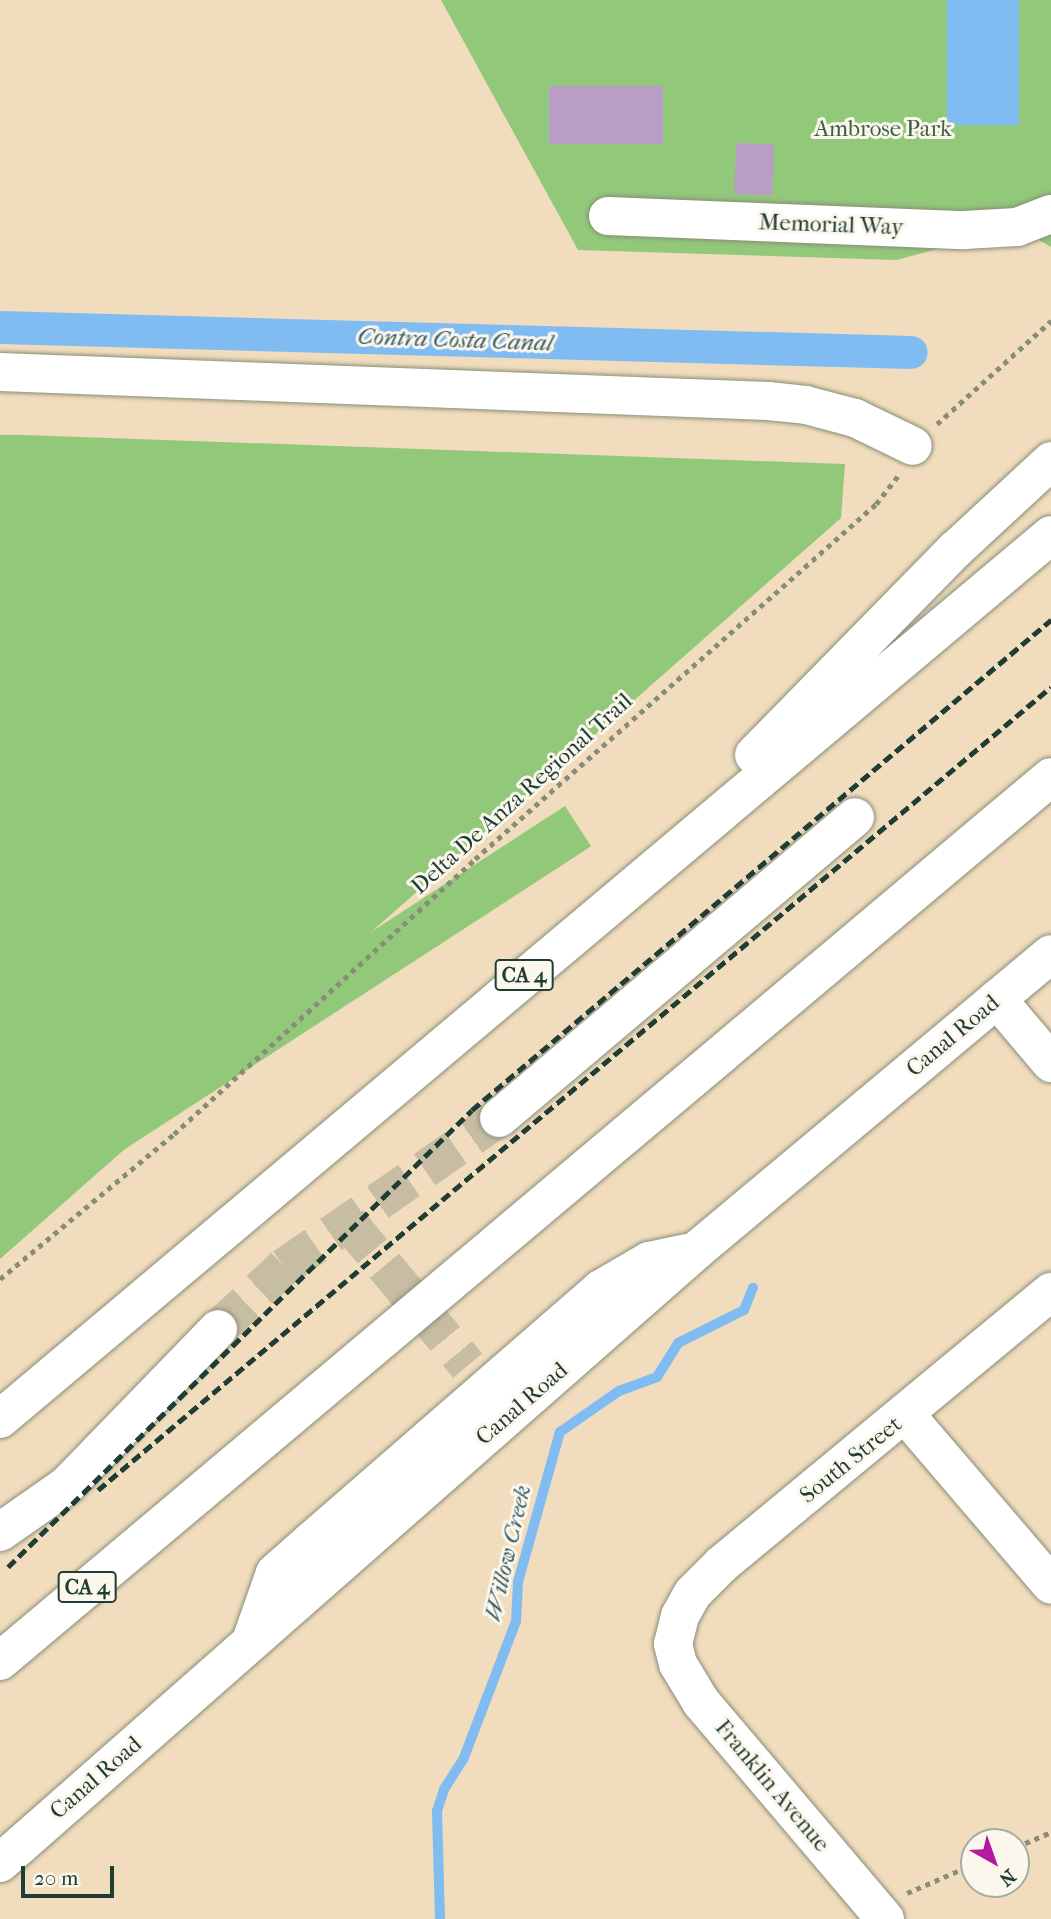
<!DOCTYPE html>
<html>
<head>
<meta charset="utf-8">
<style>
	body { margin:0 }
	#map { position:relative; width:1051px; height:1919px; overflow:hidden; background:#f1ddbd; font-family:"IM FELL French Canon",serif }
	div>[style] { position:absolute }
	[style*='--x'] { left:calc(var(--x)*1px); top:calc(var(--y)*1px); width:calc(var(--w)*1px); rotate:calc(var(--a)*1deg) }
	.green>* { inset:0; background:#92c87a; transform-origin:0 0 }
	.water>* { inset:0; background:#80bbf2; transform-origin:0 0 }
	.stream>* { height:10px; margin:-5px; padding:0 5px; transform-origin:5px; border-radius:5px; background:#80bbf2 }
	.canal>* { height:33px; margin:-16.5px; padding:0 16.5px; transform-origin:16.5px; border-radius:16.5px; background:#80bbf2 }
	.building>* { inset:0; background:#b99dc7; transform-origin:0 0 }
	.minor-tunnel>* { height:38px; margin-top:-19px; transform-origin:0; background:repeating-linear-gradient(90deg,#c7bda2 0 38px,transparent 0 57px) }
	.path>* { height:4.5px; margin-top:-2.25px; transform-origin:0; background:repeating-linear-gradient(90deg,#888d78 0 5px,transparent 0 10px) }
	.roads { filter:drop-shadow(0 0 2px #888d78) drop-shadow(0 0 2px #888d78) }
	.minor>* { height:38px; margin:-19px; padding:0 19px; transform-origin:19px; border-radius:19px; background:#fff }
	.highway>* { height:38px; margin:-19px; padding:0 19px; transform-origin:19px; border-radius:19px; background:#fff }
	.rail>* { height:5px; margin-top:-2.5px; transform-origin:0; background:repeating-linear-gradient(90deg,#1f3d34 0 10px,transparent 0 15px) }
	span { translate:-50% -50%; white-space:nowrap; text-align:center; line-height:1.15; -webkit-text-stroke:6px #fbf7ec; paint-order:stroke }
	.shield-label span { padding:2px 5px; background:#fbf7ec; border:2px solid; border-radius:5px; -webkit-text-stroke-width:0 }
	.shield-label { font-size:21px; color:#1f3d34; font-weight:700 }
	.park-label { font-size:23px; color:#3c6046 }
	.street-label { font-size:23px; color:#1f3d34 }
	.water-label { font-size:24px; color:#375c64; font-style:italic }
	.north { position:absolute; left:960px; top:1828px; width:70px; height:70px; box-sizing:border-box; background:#fbf7ec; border:2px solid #a3ada2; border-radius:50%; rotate:140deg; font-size:19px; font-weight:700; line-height:28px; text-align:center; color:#1f3d34 }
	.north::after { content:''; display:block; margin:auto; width:24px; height:32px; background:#b5179e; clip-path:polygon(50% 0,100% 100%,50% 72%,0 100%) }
	.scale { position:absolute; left:21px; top:1866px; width:93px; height:32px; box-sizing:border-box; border:4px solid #1f3d34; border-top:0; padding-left:9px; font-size:21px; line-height:24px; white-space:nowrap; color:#1f3d34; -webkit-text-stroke:5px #fbf7ec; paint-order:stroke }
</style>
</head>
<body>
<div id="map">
	<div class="green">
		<div style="clip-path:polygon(441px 0,1051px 0,1051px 247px,1017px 227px,897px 260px,578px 250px)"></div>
		<div style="clip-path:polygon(0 435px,24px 435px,845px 464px,841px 518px,0 1259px)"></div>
		<div style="left:565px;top:806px;width:48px;height:747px;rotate:57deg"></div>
	</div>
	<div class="water">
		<div style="left:947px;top:0;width:72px;height:125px"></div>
	</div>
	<div class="stream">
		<div style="--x:440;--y:1919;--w:108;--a:-91.6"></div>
		<div style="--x:437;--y:1811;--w:23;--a:-72"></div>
		<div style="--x:444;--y:1789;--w:35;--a:-57"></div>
		<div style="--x:463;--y:1760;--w:149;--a:-69.1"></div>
		<div style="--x:516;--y:1621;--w:39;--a:-87"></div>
		<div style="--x:518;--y:1582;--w:156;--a:-74.4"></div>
		<div style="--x:560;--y:1432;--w:72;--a:-34.8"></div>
		<div style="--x:619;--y:1391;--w:40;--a:-20.2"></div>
		<div style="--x:657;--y:1377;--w:40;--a:-58"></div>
		<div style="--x:678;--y:1343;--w:74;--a:-26.6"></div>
		<div style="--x:744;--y:1310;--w:24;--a:-68"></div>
	</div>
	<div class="canal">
		<div style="--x:0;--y:327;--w:911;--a:1.57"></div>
	</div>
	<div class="building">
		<div style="left:549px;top:86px;width:114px;height:58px"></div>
		<div style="left:736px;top:143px;width:38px;height:51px;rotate:2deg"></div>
	</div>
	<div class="minor-tunnel">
		<div style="--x:348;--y:1222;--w:187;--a:50.2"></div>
		<div style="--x:218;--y:1329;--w:91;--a:-43.2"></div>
		<div style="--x:284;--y:1267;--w:262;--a:-34.7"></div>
	</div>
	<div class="path">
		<div style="--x:937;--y:424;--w:154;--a:-42.1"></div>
		<div style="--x:0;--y:1279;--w:226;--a:-39.8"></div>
		<div style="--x:174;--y:1134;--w:408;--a:-42.4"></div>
		<div style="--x:475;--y:859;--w:536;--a:-41.52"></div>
		<div style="--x:876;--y:504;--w:37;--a:-52"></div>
		<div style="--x:1016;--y:1847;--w:38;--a:-23"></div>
		<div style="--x:907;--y:1893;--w:73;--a:-23.4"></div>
	</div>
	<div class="roads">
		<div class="minor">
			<div style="--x:608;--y:216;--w:356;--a:2.3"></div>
			<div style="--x:964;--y:230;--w:53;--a:-3.2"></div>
			<div style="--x:1017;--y:227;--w:36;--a:-21"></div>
			<div style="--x:0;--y:372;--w:769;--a:2.16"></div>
			<div style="--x:768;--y:401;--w:38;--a:6"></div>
			<div style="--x:806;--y:405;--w:51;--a:14.9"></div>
			<div style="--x:855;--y:418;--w:64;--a:25.8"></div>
			<div style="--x:997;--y:999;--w:84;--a:49.8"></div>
			<div style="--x:499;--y:1118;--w:466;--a:-40.2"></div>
			<div style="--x:906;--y:1415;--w:223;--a:49.5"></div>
			<div style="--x:0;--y:1532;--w:82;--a:-35"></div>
			<div style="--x:67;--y:1485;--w:217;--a:-45.9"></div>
			<div style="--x:251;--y:1641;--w:72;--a:-70.6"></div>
			<div style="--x:275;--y:1573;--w:48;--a:-41.6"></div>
			<div style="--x:311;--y:1541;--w:384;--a:-41"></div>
			<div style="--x:601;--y:1289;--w:56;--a:-30.3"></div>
			<div style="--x:649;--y:1261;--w:38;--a:-12"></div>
			<div style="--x:0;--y:1863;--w:928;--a:-41.33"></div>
			<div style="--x:697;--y:1250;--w:461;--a:-39.9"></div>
			<div style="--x:885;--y:1919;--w:285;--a:-130.3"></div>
			<div style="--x:701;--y:1702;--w:44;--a:-121.2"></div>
			<div style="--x:678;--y:1664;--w:21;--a:-104"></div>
			<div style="--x:673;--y:1644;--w:29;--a:-76"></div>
			<div style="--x:680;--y:1616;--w:26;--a:-61"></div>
			<div style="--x:693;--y:1593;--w:41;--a:-45"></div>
			<div style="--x:722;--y:1564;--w:427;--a:-39.6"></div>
		</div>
		<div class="highway">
			<div style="--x:754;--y:755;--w:287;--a:-45.6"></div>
			<div style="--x:955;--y:550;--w:131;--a:-42.8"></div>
			<div style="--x:0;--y:1419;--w:1373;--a:-40.07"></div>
			<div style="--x:0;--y:1661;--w:1373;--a:-40.07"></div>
		</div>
	</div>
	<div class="rail">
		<div style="--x:98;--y:1490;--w:1246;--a:-40.12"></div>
		<div style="--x:8;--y:1567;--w:651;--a:-44.56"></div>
		<div style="--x:472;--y:1110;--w:759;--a:-40.24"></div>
	</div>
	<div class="shield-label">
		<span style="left:524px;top:975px">CA 4</span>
		<span style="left:87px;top:1587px">CA 4</span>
	</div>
	<div class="park-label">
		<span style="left:883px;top:129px">Ambrose Park</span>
	</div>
	<div class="street-label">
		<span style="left:831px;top:225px;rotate:2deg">Memorial Way</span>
		<span style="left:522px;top:794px;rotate:-42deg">Delta De Anza Regional Trail</span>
		<span style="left:953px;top:1036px;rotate:-40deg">Canal Road</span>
		<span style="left:522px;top:1404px;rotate:-41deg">Canal Road</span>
		<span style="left:851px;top:1460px;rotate:-39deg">South Street</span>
		<span style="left:96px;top:1778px;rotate:-41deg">Canal Road</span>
		<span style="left:772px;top:1786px;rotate:50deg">Franklin Avenue</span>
	</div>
	<div class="water-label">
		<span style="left:455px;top:340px;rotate:2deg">Contra Costa Canal</span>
		<span style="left:508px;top:1553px;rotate:-77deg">Willow Creek</span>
	</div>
	<div class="north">N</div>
	<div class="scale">20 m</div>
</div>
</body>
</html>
